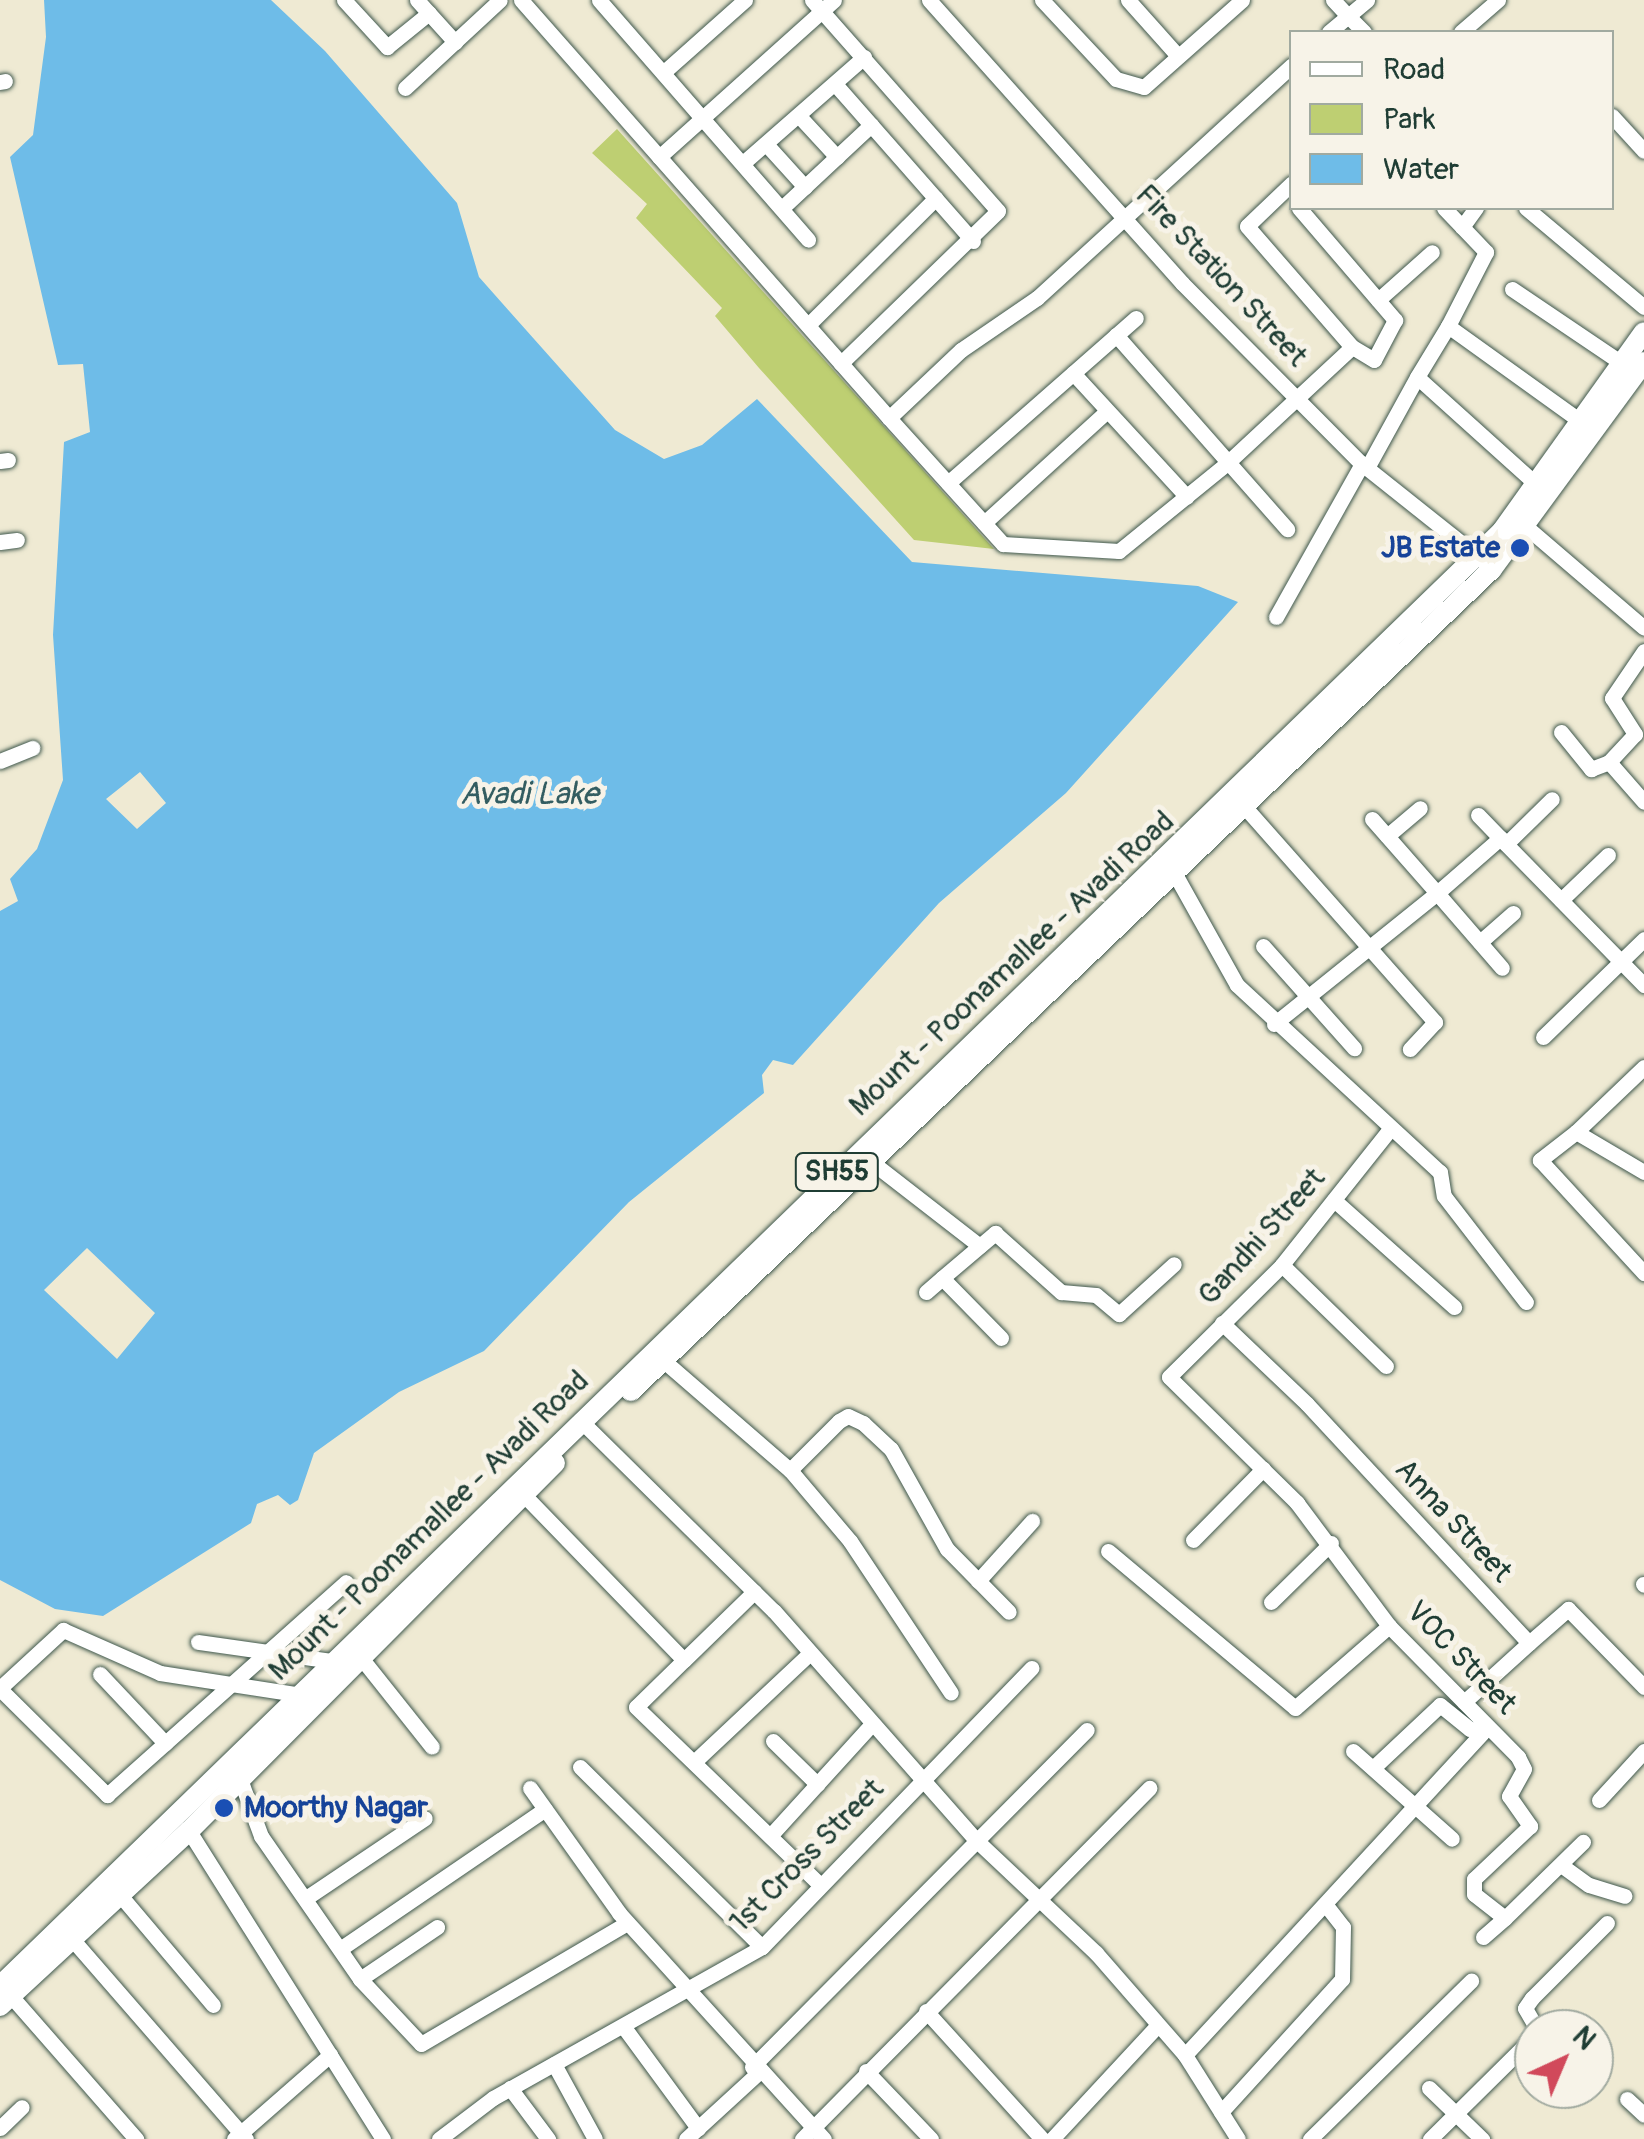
<!DOCTYPE html>
<html>
<head>
<meta charset="utf-8">
<style>
	body { margin:0 }
	#map { position:relative; width:1644px; height:2139px; overflow:hidden; background:#efead3; font-family:Pangolin,sans-serif }
	div>[style] { position:absolute }
	[style*='--x'] { left:calc(var(--x)*1px); top:calc(var(--y)*1px); width:calc(var(--w)*1px); rotate:calc(var(--a)*1deg) }
	.green>* { inset:0; background:#becf72 }
	.water>* { inset:0; background:#6ebce8 }
	.roads { filter:drop-shadow(0 0 2px #3e574c) drop-shadow(0 0 2px #3e574c) }
	.minor>* { height:15px; margin:-7.5px; padding:0 7.5px; transform-origin:7.5px; border-radius:7.5px; background:#fff }
	.major>* { height:20px; margin:-10px; padding:0 10px; transform-origin:10px; border-radius:10px; background:#fff }
	.dots>* { width:28px; height:28px; translate:-50% -50%; box-sizing:border-box; border:5px solid #f7f3e8; border-radius:50% }
	span { translate:-50% -50%; white-space:nowrap; text-align:center; line-height:1.15; -webkit-text-stroke:10px #f7f3e8; paint-order:stroke }
	.shield-label span { padding:2px 8px; background:#f7f3e8; border:2px solid; border-radius:8px; -webkit-text-stroke-width:0 }
	.shield-label { font-size:28px; color:#1f3d34; font-weight:700 }
	.street-label { font-size:30px; color:#1f3d34 }
	.transit-label { font-size:30px; color:#164399; font-weight:700 }
	.right { translate:-100% -50%; text-align:right }
	.left { translate:0 -50%; text-align:left }
	.water-label { font-size:32px; color:#335d61; font-style:italic }
	.legend { position:absolute; left:1289px; top:30px; width:325px; height:180px; box-sizing:border-box; background:#f7f3e8; border:2px solid #a1aaa0; margin:0; padding:12px 18px; list-style:none; font-size:30px; color:#1f3d34 }
	.legend li { display:flex; align-items:center; gap:20px; height:50px }
	.legend b { width:50px; border:2px solid #a1aaa0 }
	.north { position:absolute; left:1514px; top:2009px; width:100px; height:100px; box-sizing:border-box; background:#f7f3e8; border:2px solid #a1aaa0; border-radius:50%; rotate:44deg; font-size:28px; font-weight:700; line-height:40px; text-align:center; color:#1f3d34 }
	.north::after { content:''; display:block; margin:auto; width:35px; height:45px; background:#d1495b; clip-path:polygon(50% 0,100% 100%,50% 72%,0 100%) }
</style>
</head>
<body>
<div id="map">
	<div class="green">
		<div style="clip-path:polygon(617px 129px,994px 549px,914px 540px,759px 368px,715px 316px,722px 308px,636px 218px,647px 204px,592px 153px)"></div>
	</div>
	<div class="water">
		<div style="clip-path:polygon(evenodd,44px 0,271px 0,325px 51px,457px 203px,479px 277px,615px 430px,664px 459px,702px 445px,757px 399px,912px 562px,1198px 586px,1238px 602px,1066px 793px,939px 903px,793px 1065px,773px 1060px,762px 1075px,764px 1093px,629px 1202px,484px 1351px,399px 1392px,314px 1453px,298px 1500px,290px 1505px,278px 1495px,257px 1504px,251px 1523px,103px 1616px,55px 1609px,0 1580px,0 911px,18px 901px,10px 879px,37px 849px,63px 780px,53px 635px,64px 442px,90px 432px,83px 364px,58px 365px,10px 157px,33px 135px,46px 37px,44px 0,140px 772px,166px 803px,137px 829px,106px 799px,140px 772px,44px 0,87px 1248px,155px 1313px,117px 1359px,44px 1290px,87px 1248px)"></div>
	</div>
	<div class="roads">
		<div class="minor">
			<div style="--x:344;--y:0;--w:64;--a:47.5"></div>
			<div style="--x:387;--y:47;--w:54;--a:-39"></div>
			<div style="--x:417;--y:0;--w:57;--a:47.9"></div>
			<div style="--x:521;--y:0;--w:557;--a:48.64"></div>
			<div style="--x:889;--y:418;--w:99;--a:-43.4"></div>
			<div style="--x:961;--y:350;--w:92;--a:-34.4"></div>
			<div style="--x:1037;--y:298;--w:345;--a:-42.4"></div>
			<div style="--x:599;--y:0;--w:318;--a:48.9"></div>
			<div style="--x:812;--y:0;--w:281;--a:48.6"></div>
			<div style="--x:998;--y:211;--w:219;--a:135.9"></div>
			<div style="--x:929;--y:0;--w:380;--a:48.2"></div>
			<div style="--x:1182;--y:283;--w:255;--a:45.2"></div>
			<div style="--x:1362;--y:464;--w:156;--a:38.5"></div>
			<div style="--x:1042;--y:0;--w:108;--a:46.9"></div>
			<div style="--x:1116;--y:79;--w:29;--a:16"></div>
			<div style="--x:1144;--y:87;--w:131;--a:-41.6"></div>
			<div style="--x:1128;--y:0;--w:75;--a:48.2"></div>
			<div style="--x:1329;--y:32;--w:25;--a:-40"></div>
			<div style="--x:1348;--y:16;--w:22;--a:-133"></div>
			<div style="--x:1364;--y:32;--w:23;--a:-135"></div>
			<div style="--x:1348;--y:16;--w:25;--a:-40"></div>
			<div style="--x:1461;--y:32;--w:49;--a:-40.9"></div>
			<div style="--x:665;--y:71;--w:107;--a:-41.6"></div>
			<div style="--x:0;--y:82;--w:5;--a:-11"></div>
			<div style="--x:835;--y:84;--w:209;--a:48.7"></div>
			<div style="--x:405;--y:88;--w:129;--a:-42.8"></div>
			<div style="--x:799;--y:116;--w:56;--a:47.2"></div>
			<div style="--x:1612;--y:116;--w:47;--a:47.6"></div>
			<div style="--x:766;--y:144;--w:58;--a:47.8"></div>
			<div style="--x:659;--y:157;--w:235;--a:-41.9"></div>
			<div style="--x:743;--y:163;--w:161;--a:-41.2"></div>
			<div style="--x:782;--y:208;--w:122;--a:-43"></div>
			<div style="--x:1299;--y:208;--w:148;--a:49.4"></div>
			<div style="--x:1395;--y:320;--w:45;--a:117.7"></div>
			<div style="--x:1374;--y:360;--w:26;--a:-149"></div>
			<div style="--x:1444;--y:208;--w:61;--a:46.3"></div>
			<div style="--x:1486;--y:252;--w:83;--a:117.2"></div>
			<div style="--x:1526;--y:208;--w:154;--a:40"></div>
			<div style="--x:1462;--y:227;--w:24;--a:-54"></div>
			<div style="--x:1512;--y:289;--w:134;--a:34"></div>
			<div style="--x:1378;--y:300;--w:72;--a:-41.6"></div>
			<div style="--x:808;--y:325;--w:180;--a:-44.8"></div>
			<div style="--x:1116;--y:335;--w:259;--a:48.6"></div>
			<div style="--x:1073;--y:373;--w:168;--a:47.4"></div>
			<div style="--x:889;--y:418;--w:170;--a:47.9"></div>
			<div style="--x:1003;--y:544;--w:116;--a:3.5"></div>
			<div style="--x:1119;--y:551;--w:136;--a:-39.1"></div>
			<div style="--x:1225;--y:465;--w:173;--a:-42.9"></div>
			<div style="--x:1352;--y:347;--w:160;--a:-131"></div>
			<div style="--x:1247;--y:226;--w:62;--a:-43.7"></div>
			<div style="--x:0;--y:461;--w:8;--a:-7"></div>
			<div style="--x:1367;--y:468;--w:104;--a:-61.2"></div>
			<div style="--x:948;--y:483;--w:250;--a:-41.3"></div>
			<div style="--x:1537;--y:485;--w:161;--a:-138"></div>
			<div style="--x:1417;--y:377;--w:60;--a:-58.7"></div>
			<div style="--x:1448;--y:326;--w:163;--a:35.7"></div>
			<div style="--x:1517;--y:519;--w:167;--a:40.6"></div>
			<div style="--x:984;--y:523;--w:166;--a:-42.3"></div>
			<div style="--x:0;--y:542;--w:17;--a:-7"></div>
			<div style="--x:1276;--y:617;--w:176;--a:-60.7"></div>
			<div style="--x:1644;--y:651;--w:57;--a:124.2"></div>
			<div style="--x:1612;--y:698;--w:43;--a:57.4"></div>
			<div style="--x:1635;--y:734;--w:38;--a:133"></div>
			<div style="--x:1609;--y:762;--w:53;--a:48.8"></div>
			<div style="--x:1561;--y:732;--w:48;--a:51"></div>
			<div style="--x:1591;--y:769;--w:19;--a:-21"></div>
			<div style="--x:0;--y:761;--w:35;--a:-22"></div>
			<div style="--x:1243;--y:805;--w:290;--a:48.5"></div>
			<div style="--x:1435;--y:1022;--w:37;--a:133"></div>
			<div style="--x:1478;--y:815;--w:32;--a:46"></div>
			<div style="--x:1372;--y:819;--w:98;--a:48.7"></div>
			<div style="--x:1437;--y:893;--w:84;--a:-41.1"></div>
			<div style="--x:1500;--y:838;--w:206;--a:45.6"></div>
			<div style="--x:1387;--y:836;--w:43;--a:-40.3"></div>
			<div style="--x:1506;--y:844;--w:64;--a:-44.4"></div>
			<div style="--x:1171;--y:867;--w:135;--a:60.8"></div>
			<div style="--x:1237;--y:985;--w:276;--a:42.7"></div>
			<div style="--x:1440;--y:1172;--w:24;--a:81"></div>
			<div style="--x:1444;--y:1196;--w:134;--a:52.3"></div>
			<div style="--x:1561;--y:900;--w:65;--a:-43.8"></div>
			<div style="--x:1480;--y:942;--w:44;--a:-41.3"></div>
			<div style="--x:1263;--y:946;--w:137;--a:48.3"></div>
			<div style="--x:1274;--y:1024;--w:209;--a:-38.8"></div>
			<div style="--x:1437;--y:893;--w:99;--a:49.1"></div>
			<div style="--x:1543;--y:1037;--w:141;--a:-44.1"></div>
			<div style="--x:1644;--y:1067;--w:94;--a:136.3"></div>
			<div style="--x:1576;--y:1132;--w:79;--a:30.5"></div>
			<div style="--x:1390;--y:1129;--w:174;--a:128.5"></div>
			<div style="--x:1282;--y:1265;--w:159;--a:135.3"></div>
			<div style="--x:1169;--y:1377;--w:180;--a:44.5"></div>
			<div style="--x:1297;--y:1503;--w:154;--a:53.2"></div>
			<div style="--x:1389;--y:1626;--w:184;--a:45.4"></div>
			<div style="--x:1518;--y:1757;--w:13;--a:63"></div>
			<div style="--x:1524;--y:1769;--w:31;--a:119"></div>
			<div style="--x:1509;--y:1796;--w:37;--a:55"></div>
			<div style="--x:1530;--y:1826;--w:77;--a:136.6"></div>
			<div style="--x:1474;--y:1879;--w:15;--a:90"></div>
			<div style="--x:1474;--y:1894;--w:39;--a:38"></div>
			<div style="--x:1505;--y:1918;--w:109;--a:-44.3"></div>
			<div style="--x:1576;--y:1132;--w:46;--a:142.1"></div>
			<div style="--x:1540;--y:1160;--w:154;--a:47.4"></div>
			<div style="--x:869;--y:1160;--w:140;--a:37.8"></div>
			<div style="--x:1334;--y:1200;--w:161;--a:41.7"></div>
			<div style="--x:1282;--y:1265;--w:145;--a:44.2"></div>
			<div style="--x:926;--y:1292;--w:21;--a:-41"></div>
			<div style="--x:1222;--y:1323;--w:117;--a:43.6"></div>
			<div style="--x:1307;--y:1404;--w:326;--a:47.1"></div>
			<div style="--x:1529;--y:1643;--w:52;--a:-41.1"></div>
			<div style="--x:1568;--y:1609;--w:109;--a:45.7"></div>
			<div style="--x:1001;--y:1338;--w:84;--a:-134.5"></div>
			<div style="--x:942;--y:1278;--w:70;--a:-40.3"></div>
			<div style="--x:995;--y:1233;--w:89;--a:41.8"></div>
			<div style="--x:1061;--y:1292;--w:35;--a:5"></div>
			<div style="--x:1096;--y:1295;--w:30;--a:40"></div>
			<div style="--x:1119;--y:1314;--w:74;--a:-42.3"></div>
			<div style="--x:664;--y:1361;--w:167;--a:40.9"></div>
			<div style="--x:790;--y:1470;--w:69;--a:-45"></div>
			<div style="--x:839;--y:1421;--w:10;--a:-29"></div>
			<div style="--x:848;--y:1416;--w:17;--a:25"></div>
			<div style="--x:863;--y:1423;--w:38;--a:43"></div>
			<div style="--x:891;--y:1449;--w:115;--a:60.8"></div>
			<div style="--x:947;--y:1549;--w:88;--a:45.5"></div>
			<div style="--x:580;--y:1420;--w:272;--a:44.6"></div>
			<div style="--x:774;--y:1611;--w:305;--a:48.6"></div>
			<div style="--x:976;--y:1840;--w:165;--a:43.3"></div>
			<div style="--x:1096;--y:1953;--w:135;--a:48.9"></div>
			<div style="--x:1185;--y:2055;--w:99;--a:57.8"></div>
			<div style="--x:790;--y:1470;--w:93;--a:49.8"></div>
			<div style="--x:850;--y:1541;--w:182;--a:56.4"></div>
			<div style="--x:523;--y:1494;--w:231;--a:45.9"></div>
			<div style="--x:684;--y:1660;--w:98;--a:-44.2"></div>
			<div style="--x:1193;--y:1540;--w:100;--a:-45.4"></div>
			<div style="--x:1108;--y:1551;--w:244;--a:40"></div>
			<div style="--x:1295;--y:1708;--w:125;--a:-41.1"></div>
			<div style="--x:978;--y:1581;--w:81;--a:-48"></div>
			<div style="--x:1643;--y:1584;--w:1;--a:45"></div>
			<div style="--x:1271;--y:1602;--w:84;--a:-44.5"></div>
			<div style="--x:198;--y:1642;--w:134;--a:8.1"></div>
			<div style="--x:362;--y:1659;--w:112;--a:51.5"></div>
			<div style="--x:684;--y:1660;--w:67;--a:135.6"></div>
			<div style="--x:636;--y:1707;--w:252;--a:44"></div>
			<div style="--x:100;--y:1674;--w:95;--a:46.7"></div>
			<div style="--x:0;--y:1688;--w:86;--a:-42.6"></div>
			<div style="--x:63;--y:1630;--w:106;--a:23.9"></div>
			<div style="--x:160;--y:1673;--w:138;--a:8.8"></div>
			<div style="--x:0;--y:1689;--w:151;--a:44.7"></div>
			<div style="--x:107;--y:1795;--w:320;--a:-41.7"></div>
			<div style="--x:1464;--y:1702;--w:88;--a:-42.2"></div>
			<div style="--x:773;--y:1741;--w:62;--a:44.3"></div>
			<div style="--x:1353;--y:1751;--w:132;--a:41.6"></div>
			<div style="--x:694;--y:1762;--w:159;--a:-43.2"></div>
			<div style="--x:580;--y:1767;--w:256;--a:44.7"></div>
			<div style="--x:1373;--y:1768;--w:92;--a:-43.2"></div>
			<div style="--x:1440;--y:1705;--w:38;--a:39"></div>
			<div style="--x:1470;--y:1729;--w:16;--a:4"></div>
			<div style="--x:240;--y:1779;--w:61;--a:69.8"></div>
			<div style="--x:261;--y:1836;--w:174;--a:55.3"></div>
			<div style="--x:360;--y:1979;--w:89;--a:46.8"></div>
			<div style="--x:421;--y:2044;--w:239;--a:-30.4"></div>
			<div style="--x:530;--y:1788;--w:153;--a:54.5"></div>
			<div style="--x:619;--y:1913;--w:305;--a:47.8"></div>
			<div style="--x:1599;--y:1800;--w:67;--a:-47.4"></div>
			<div style="--x:189;--y:1831;--w:364;--a:57.8"></div>
			<div style="--x:770;--y:1836;--w:151;--a:-47.7"></div>
			<div style="--x:1561;--y:1865;--w:34;--a:36"></div>
			<div style="--x:1589;--y:1885;--w:37;--a:17"></div>
			<div style="--x:120;--y:1895;--w:144;--a:49.8"></div>
			<div style="--x:306;--y:1898;--w:143;--a:-33.9"></div>
			<div style="--x:1483;--y:1937;--w:29;--a:-41"></div>
			<div style="--x:72;--y:1939;--w:265;--a:49"></div>
			<div style="--x:340;--y:1949;--w:248;--a:-34.3"></div>
			<div style="--x:360;--y:1979;--w:93;--a:-34"></div>
			<div style="--x:4;--y:1988;--w:201;--a:48.8"></div>
			<div style="--x:926;--y:2011;--w:173;--a:47.8"></div>
			<div style="--x:623;--y:2026;--w:127;--a:53.7"></div>
			<div style="--x:1537;--y:2029;--w:24;--a:-120"></div>
			<div style="--x:1525;--y:2008;--w:12;--a:-55"></div>
			<div style="--x:1532;--y:1998;--w:106;--a:-45"></div>
			<div style="--x:1185;--y:2055;--w:438;--a:-47.3"></div>
			<div style="--x:554;--y:2064;--w:85;--a:61.3"></div>
			<div style="--x:752;--y:2067;--w:475;--a:-45.2"></div>
			<div style="--x:866;--y:2071;--w:94;--a:46.3"></div>
			<div style="--x:510;--y:2088;--w:64;--a:53.3"></div>
			<div style="--x:1429;--y:2088;--w:74;--a:43.9"></div>
			<div style="--x:1627;--y:2099;--w:23;--a:43"></div>
			<div style="--x:1221;--y:2112;--w:180;--a:-47.7"></div>
			<div style="--x:1342;--y:1979;--w:52;--a:-88.9"></div>
			<div style="--x:1343;--y:1927;--w:29;--a:-128"></div>
			<div style="--x:0;--y:2128;--w:30;--a:-44"></div>
			<div style="--x:234;--y:2139;--w:128;--a:-41.2"></div>
			<div style="--x:439;--y:2139;--w:68;--a:-37.2"></div>
			<div style="--x:493;--y:2098;--w:308;--a:-29.3"></div>
			<div style="--x:762;--y:1947;--w:388;--a:-46"></div>
			<div style="--x:686;--y:2139;--w:98;--a:-42.5"></div>
			<div style="--x:802;--y:2139;--w:494;--a:-45.3"></div>
			<div style="--x:1052;--y:2139;--w:154;--a:-47.1"></div>
			<div style="--x:1310;--y:2139;--w:226;--a:-44.5"></div>
			<div style="--x:1430;--y:2139;--w:146;--a:-44.7"></div>
		</div>
		<div class="major">
			<div style="--x:631;--y:1391;--w:1190;--a:-43.67"></div>
			<div style="--x:1492;--y:569;--w:257;--a:-53.7"></div>
			<div style="--x:0;--y:1986;--w:2091;--a:-44.09"></div>
			<div style="--x:1502;--y:531;--w:244;--a:-54.5"></div>
			<div style="--x:0;--y:2006;--w:258;--a:-42.8"></div>
			<div style="--x:189;--y:1831;--w:519;--a:-45.16"></div>
		</div>
	</div>
	<div class="dots">
		<div style="left:1520px;top:548px;background:#1a4fb4"></div>
		<div style="left:224px;top:1808px;background:#1a4fb4"></div>
	</div>
	<div class="shield-label">
		<span style="left:837px;top:1172px">SH55</span>
	</div>
	<div class="street-label">
		<span style="left:1221px;top:276px;rotate:47deg">Fire Station Street</span>
		<span style="left:1012px;top:964px;rotate:-43deg">Mount - Poonamallee - Avadi Road</span>
		<span style="left:1262px;top:1237px;rotate:-48deg">Gandhi Street</span>
		<span style="left:1453px;top:1521px;rotate:47deg">Anna Street</span>
		<span style="left:429px;top:1526px;rotate:-44deg">Mount - Poonamallee - Avadi Road</span>
		<span style="left:1461px;top:1658px;rotate:46deg">VOC Street</span>
		<span style="left:807px;top:1856px;rotate:-45deg">1st Cross Street</span>
	</div>
	<div class="transit-label">
		<span class="right" style="left:1500px;top:548px">JB Estate</span>
		<span class="left" style="left:244px;top:1808px">Moorthy Nagar</span>
	</div>
	<div class="water-label">
		<span style="left:529px;top:794px">Avadi Lake</span>
	</div>
	<ul class="legend">
	<li><b style="height:12px;background:#fff"></b>Road</li>
	<li><b style="height:28px;background:#becf72"></b>Park</li>
	<li><b style="height:28px;background:#6ebce8"></b>Water</li>
	</ul>
	<div class="north">N</div>
</div>
</body>
</html>
